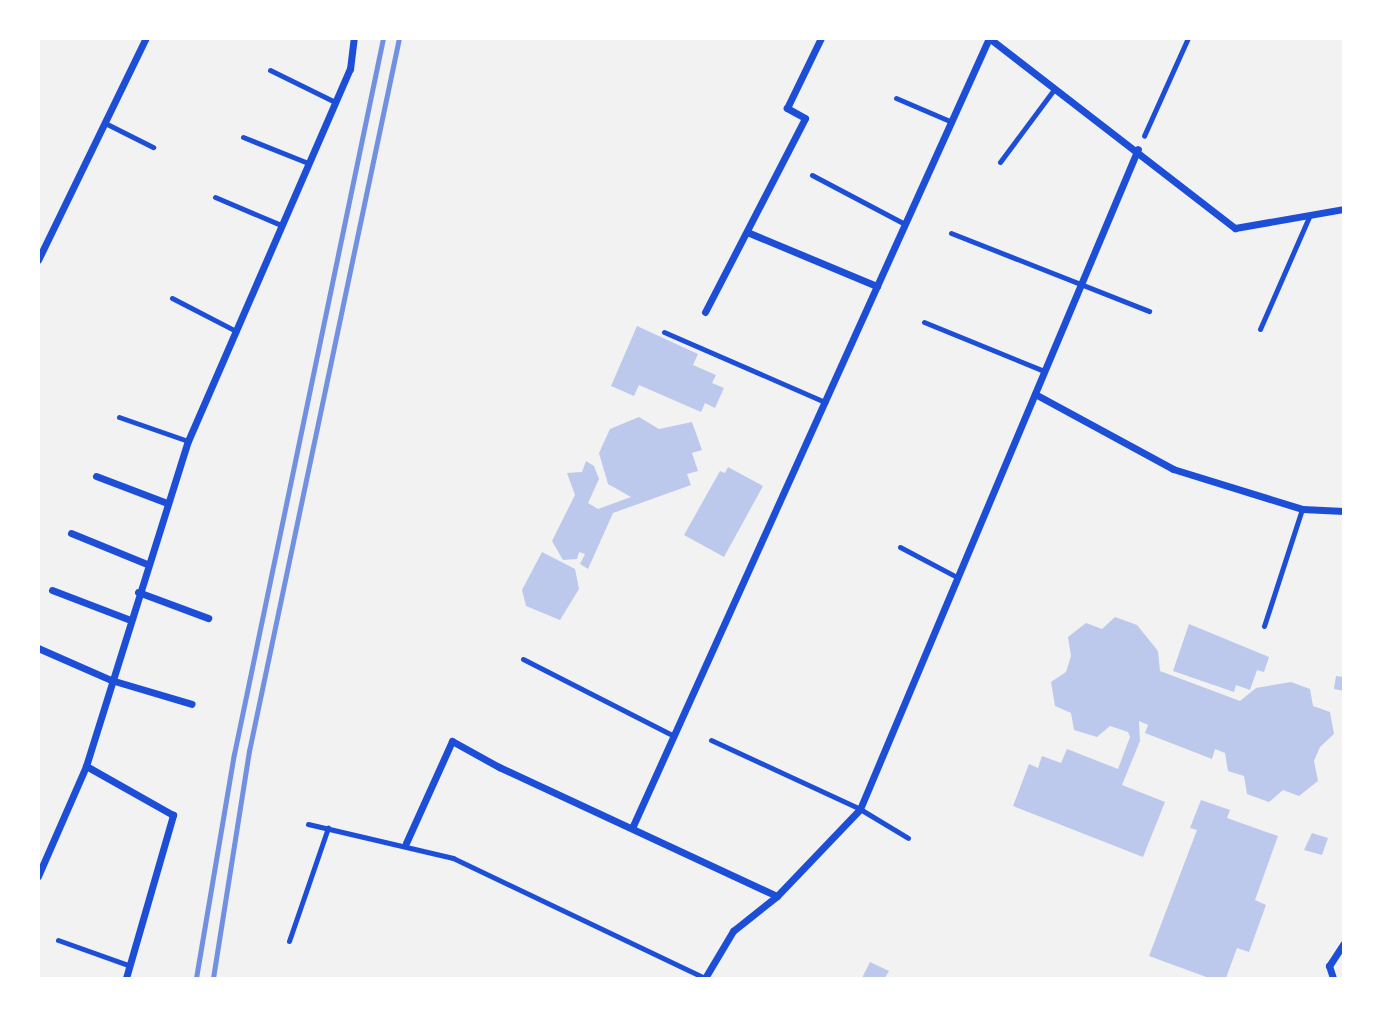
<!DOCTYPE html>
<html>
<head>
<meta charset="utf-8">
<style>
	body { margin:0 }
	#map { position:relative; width:1382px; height:1017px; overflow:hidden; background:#f2f2f2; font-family:Arial,sans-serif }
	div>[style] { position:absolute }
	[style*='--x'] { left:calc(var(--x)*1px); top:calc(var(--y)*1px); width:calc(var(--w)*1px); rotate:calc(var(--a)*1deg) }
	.building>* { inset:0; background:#bdc9ec }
	.path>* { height:4.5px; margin:-2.25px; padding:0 2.25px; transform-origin:2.25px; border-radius:2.25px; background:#1d4ed8 }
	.service>* { height:5px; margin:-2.5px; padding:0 2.5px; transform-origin:2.5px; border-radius:2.5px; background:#1d4ed8 }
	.minor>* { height:7px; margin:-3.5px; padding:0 3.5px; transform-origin:3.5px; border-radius:3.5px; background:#1d4ed8 }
	.rail>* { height:5px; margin:-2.5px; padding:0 2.5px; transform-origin:2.5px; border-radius:2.5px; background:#7290e2 }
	span { translate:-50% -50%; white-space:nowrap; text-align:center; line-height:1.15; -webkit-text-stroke:5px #fff; paint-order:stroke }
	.frame { position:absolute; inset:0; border:40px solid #fff; pointer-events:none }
</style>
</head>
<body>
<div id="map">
	<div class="building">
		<div style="clip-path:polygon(637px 326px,698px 354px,693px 365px,716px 375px,712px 383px,724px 388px,715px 408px,705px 403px,701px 412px,639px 385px,634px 396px,611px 386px)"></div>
		<div style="clip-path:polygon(639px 417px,659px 429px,692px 422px,702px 450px,692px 453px,698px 471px,687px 474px,691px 485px,613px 513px,588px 569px,580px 564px,585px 554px,579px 552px,577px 559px,563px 560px,552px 541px,575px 495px,567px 473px,582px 472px,586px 461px,594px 466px,599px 479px,588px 503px,598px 509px,631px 497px,608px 484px,599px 453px,610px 429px)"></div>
		<div style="clip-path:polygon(728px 467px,763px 486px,724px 557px,684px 535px,720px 471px,725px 473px)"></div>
		<div style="clip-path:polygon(542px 552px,575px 569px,579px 589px,560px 620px,526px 606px,522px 590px)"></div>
		<div style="clip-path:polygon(1115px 617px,1137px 625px,1158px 651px,1160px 671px,1240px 701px,1256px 688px,1291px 682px,1310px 689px,1313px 706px,1330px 712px,1334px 734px,1320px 747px,1314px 761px,1318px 781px,1299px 796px,1283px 790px,1269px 802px,1247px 794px,1244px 776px,1228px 771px,1225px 753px,1215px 749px,1212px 759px,1145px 733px,1148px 725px,1139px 721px,1140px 741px,1122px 785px,1165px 802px,1143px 857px,1013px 806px,1029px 764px,1038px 768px,1042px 756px,1061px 763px,1067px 749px,1118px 769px,1130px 737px,1128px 732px,1110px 726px,1097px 737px,1074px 730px,1071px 713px,1055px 706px,1051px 682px,1066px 672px,1071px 656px,1068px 637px,1086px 623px,1102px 629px)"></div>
		<div style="clip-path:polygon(1189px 624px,1269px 657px,1264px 672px,1257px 670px,1250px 690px,1236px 685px,1234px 692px,1173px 671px)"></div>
		<div style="clip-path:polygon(1336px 676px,1344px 677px,1344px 691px,1334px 689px)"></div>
		<div style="clip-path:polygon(1201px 800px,1230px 810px,1227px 818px,1278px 836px,1255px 900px,1266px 905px,1249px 952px,1237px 948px,1226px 978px,1209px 978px,1149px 956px,1197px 830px,1190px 828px)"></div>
		<div style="clip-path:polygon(1312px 833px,1328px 838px,1322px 855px,1304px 850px)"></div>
		<div style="clip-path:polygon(870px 962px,889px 971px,885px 978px,862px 978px)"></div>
	</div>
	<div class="path">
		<div style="--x:1144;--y:136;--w:107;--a:-65.8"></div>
	</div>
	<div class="service">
		<div style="--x:270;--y:70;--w:72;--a:26.2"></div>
		<div style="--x:896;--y:98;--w:61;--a:23.2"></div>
		<div style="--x:105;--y:123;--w:54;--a:26.6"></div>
		<div style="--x:243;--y:137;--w:70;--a:21.8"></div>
		<div style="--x:1000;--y:162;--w:92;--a:-53.4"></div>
		<div style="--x:812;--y:175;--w:105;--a:27.8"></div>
		<div style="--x:215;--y:197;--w:72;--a:23"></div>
		<div style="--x:951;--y:233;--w:213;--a:21.5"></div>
		<div style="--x:172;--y:298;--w:70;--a:27.3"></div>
		<div style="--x:924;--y:322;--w:130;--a:22.2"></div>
		<div style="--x:1260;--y:329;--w:122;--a:-66.4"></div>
		<div style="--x:664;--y:332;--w:176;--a:23.5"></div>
		<div style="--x:119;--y:417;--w:73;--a:19.2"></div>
		<div style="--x:900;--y:547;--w:64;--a:27.8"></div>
		<div style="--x:1264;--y:626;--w:123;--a:-72"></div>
		<div style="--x:523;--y:659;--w:169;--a:27"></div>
		<div style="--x:711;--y:740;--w:164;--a:24.8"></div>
		<div style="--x:860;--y:809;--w:56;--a:31.1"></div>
		<div style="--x:308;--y:824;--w:149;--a:13.2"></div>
		<div style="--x:453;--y:858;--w:279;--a:25.5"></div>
		<div style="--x:58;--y:940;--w:74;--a:19.7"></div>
		<div style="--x:289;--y:941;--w:120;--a:-71"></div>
	</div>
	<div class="minor">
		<div style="--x:747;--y:232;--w:141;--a:22.6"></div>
		<div style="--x:38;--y:260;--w:247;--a:-64.1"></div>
		<div style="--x:705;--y:312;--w:218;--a:-62.7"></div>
		<div style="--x:805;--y:118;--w:21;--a:-151"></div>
		<div style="--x:787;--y:108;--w:78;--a:-64.1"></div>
		<div style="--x:1035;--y:394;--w:157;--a:28.5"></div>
		<div style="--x:1173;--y:469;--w:135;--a:17.2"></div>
		<div style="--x:1302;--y:509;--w:42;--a:2.7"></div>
		<div style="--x:96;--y:476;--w:76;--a:20.8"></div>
		<div style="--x:71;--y:533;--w:82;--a:22.2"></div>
		<div style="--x:52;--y:590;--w:84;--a:21"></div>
		<div style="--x:138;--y:592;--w:75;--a:20.4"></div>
		<div style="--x:38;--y:648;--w:80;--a:23.7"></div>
		<div style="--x:111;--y:680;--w:84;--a:16.5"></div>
		<div style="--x:632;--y:828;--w:867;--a:-65.68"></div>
		<div style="--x:989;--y:38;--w:311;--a:37.7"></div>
		<div style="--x:1235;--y:228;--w:111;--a:-9.9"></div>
		<div style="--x:406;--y:843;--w:112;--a:-65.7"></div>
		<div style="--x:452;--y:741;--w:54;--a:29"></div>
		<div style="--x:499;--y:767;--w:306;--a:24.9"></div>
		<div style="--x:38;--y:876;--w:120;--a:-66.4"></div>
		<div style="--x:126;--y:978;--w:170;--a:-73.9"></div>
		<div style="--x:173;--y:815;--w:100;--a:-150.6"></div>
		<div style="--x:86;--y:766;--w:341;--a:-72.6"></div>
		<div style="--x:188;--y:441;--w:406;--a:-66.5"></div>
		<div style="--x:350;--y:69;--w:31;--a:-83"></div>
		<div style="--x:705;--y:978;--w:55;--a:-59.2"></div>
		<div style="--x:733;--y:931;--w:56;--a:-38.5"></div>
		<div style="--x:777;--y:896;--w:120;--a:-46.3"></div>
		<div style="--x:860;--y:809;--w:716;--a:-67.16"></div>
		<div style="--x:1333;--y:978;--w:13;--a:-108"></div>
		<div style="--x:1329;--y:966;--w:27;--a:-57"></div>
	</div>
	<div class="rail">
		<div style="--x:196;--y:978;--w:227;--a:-80.4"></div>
		<div style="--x:234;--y:754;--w:731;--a:-78.24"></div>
		<div style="--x:213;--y:978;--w:230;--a:-81"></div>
		<div style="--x:249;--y:751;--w:729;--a:-78.12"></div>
	</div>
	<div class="frame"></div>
</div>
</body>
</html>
